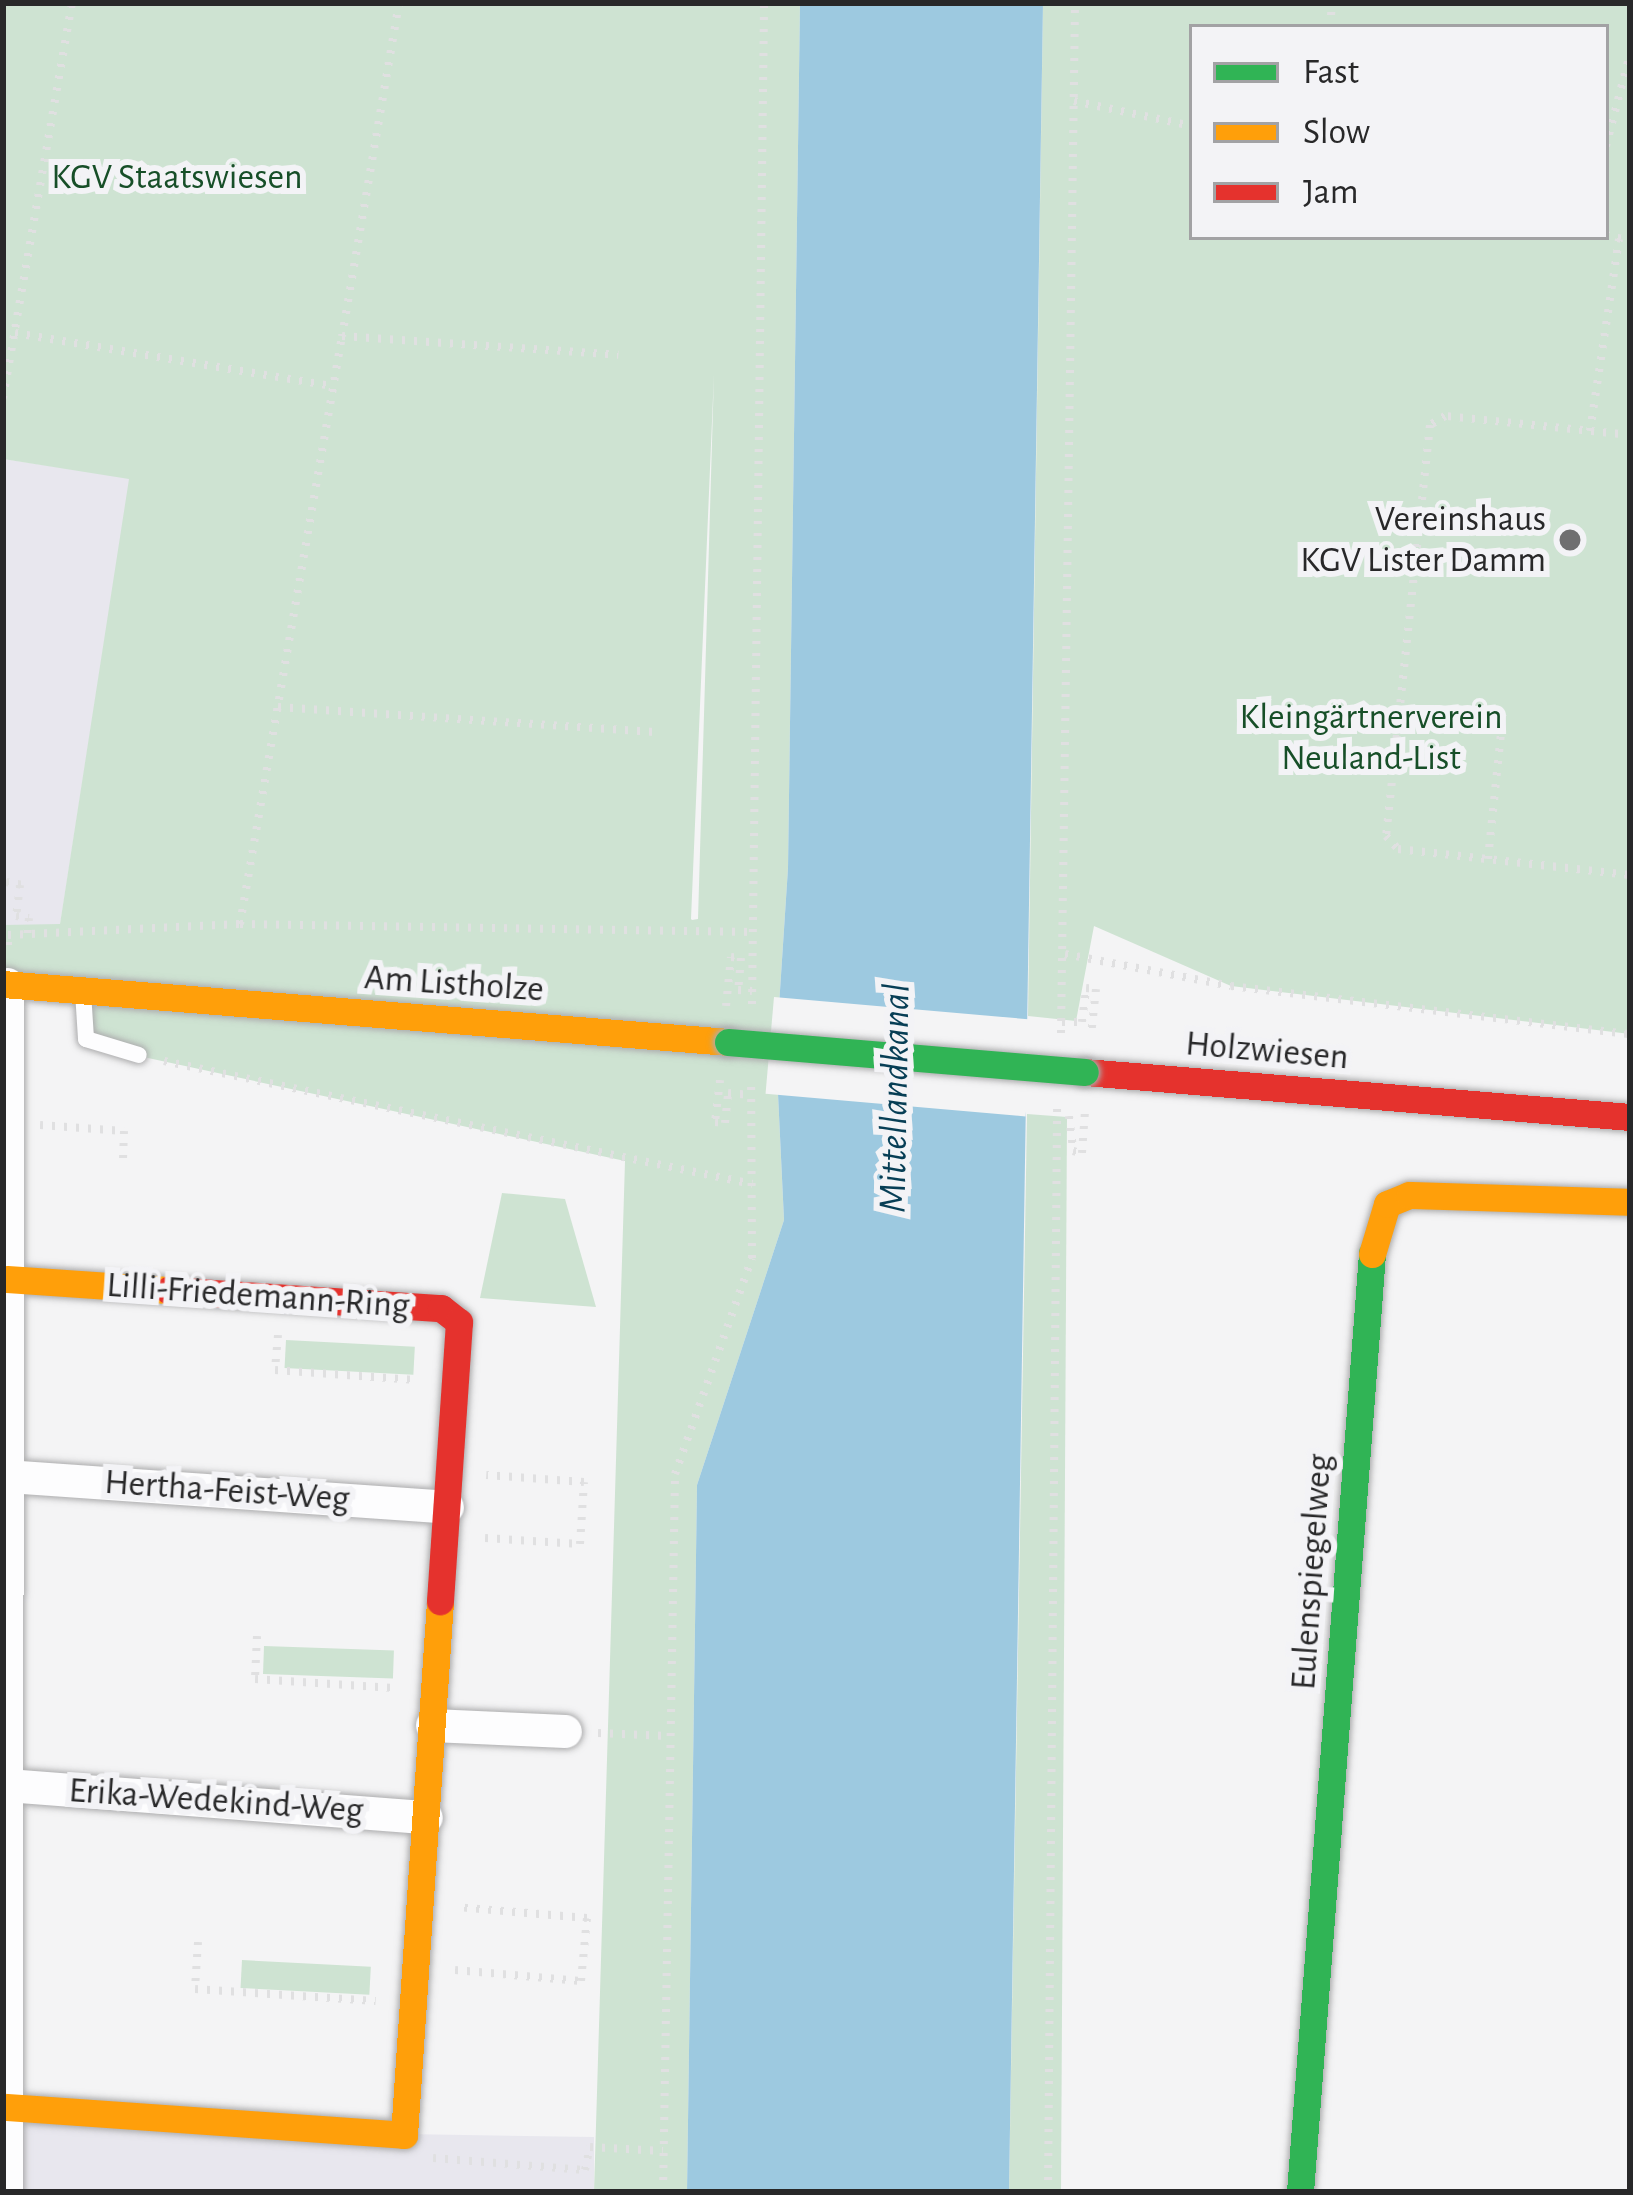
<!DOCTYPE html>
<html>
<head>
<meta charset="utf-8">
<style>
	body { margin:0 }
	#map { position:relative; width:1633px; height:2195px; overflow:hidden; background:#f4f4f5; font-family:"Alegreya Sans",sans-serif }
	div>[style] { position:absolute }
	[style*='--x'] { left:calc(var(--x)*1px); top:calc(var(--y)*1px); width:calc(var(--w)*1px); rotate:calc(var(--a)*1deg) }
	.built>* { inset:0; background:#e8e7ee }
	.green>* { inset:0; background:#cee3d2; transform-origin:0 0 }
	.water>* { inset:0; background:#9dc9e0 }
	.pier>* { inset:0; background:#f4f4f5; transform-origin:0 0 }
	.path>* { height:8px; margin-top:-4px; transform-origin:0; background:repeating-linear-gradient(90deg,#e0e0e1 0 3px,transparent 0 12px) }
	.roads { filter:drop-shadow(0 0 3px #adadae) drop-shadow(0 0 3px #adadae) }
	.lane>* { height:16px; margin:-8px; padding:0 8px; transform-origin:8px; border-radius:8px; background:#fdfdfe }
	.street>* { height:33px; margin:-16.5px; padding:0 16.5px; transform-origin:16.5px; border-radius:16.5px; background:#fdfdfe }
	.fast>* { height:27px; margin:-13.5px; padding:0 13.5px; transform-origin:13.5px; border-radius:13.5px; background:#30b455 }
	.slow>* { height:27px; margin:-13.5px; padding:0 13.5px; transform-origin:13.5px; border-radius:13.5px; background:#ff9f0a }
	.jam>* { height:27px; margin:-13.5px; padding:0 13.5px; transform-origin:13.5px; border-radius:13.5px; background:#e5322d }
	.bridges { filter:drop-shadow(0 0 3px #adadae) drop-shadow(0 0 3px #adadae) }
	.fast-bridge>* { height:27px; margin:-13.5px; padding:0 13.5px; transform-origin:13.5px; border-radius:13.5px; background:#30b455 }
	.dots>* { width:33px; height:33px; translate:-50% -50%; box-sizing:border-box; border:6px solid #f3f3f6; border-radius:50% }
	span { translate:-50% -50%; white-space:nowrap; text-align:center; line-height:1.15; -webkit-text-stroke:12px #f3f3f6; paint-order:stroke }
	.park-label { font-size:36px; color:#174f28 }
	.poi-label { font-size:36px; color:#282829 }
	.right { translate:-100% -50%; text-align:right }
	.street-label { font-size:36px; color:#282829 }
	.water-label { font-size:39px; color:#073e55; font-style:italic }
	.frame { position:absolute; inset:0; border:6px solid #282829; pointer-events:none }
	.legend { position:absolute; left:1189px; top:24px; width:420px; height:216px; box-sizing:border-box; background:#f3f3f6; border:3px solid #a2a2a4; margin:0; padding:15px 21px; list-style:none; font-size:36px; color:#282829 }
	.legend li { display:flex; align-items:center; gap:24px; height:60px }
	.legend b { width:60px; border:3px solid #a2a2a4 }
</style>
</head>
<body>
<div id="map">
	<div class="built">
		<div style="clip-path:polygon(3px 459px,130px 478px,60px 925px,3px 925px)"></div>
		<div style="clip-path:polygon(7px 2107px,404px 2134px,594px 2137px,594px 2192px,3px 2192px)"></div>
	</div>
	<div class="green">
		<div style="clip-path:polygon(evenodd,3px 3px,800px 3px,788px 868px,776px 1052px,784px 1220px,697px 1485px,687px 2192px,594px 2192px,625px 1161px,148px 1058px,86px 1039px,83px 992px,3px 975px,3px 925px,60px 924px,129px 479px,3px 459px,3px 3px,714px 374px,698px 919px,692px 920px,691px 919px,714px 374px)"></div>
		<div style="clip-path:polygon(evenodd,1043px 3px,1630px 3px,1630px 1034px,1231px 986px,1094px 926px,1076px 1021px,1028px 1016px,1043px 3px,1192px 27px,1606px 27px,1606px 237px,1192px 237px,1192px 27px)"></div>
		<div style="clip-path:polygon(1027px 1114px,1067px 1117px,1061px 2192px,1009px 2192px)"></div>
		<div style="clip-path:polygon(502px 1193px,565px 1199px,596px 1307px,480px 1298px)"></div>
		<div style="left:286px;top:1340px;width:129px;height:28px;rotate:3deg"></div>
		<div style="left:264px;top:1646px;width:130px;height:28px;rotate:2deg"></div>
		<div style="left:242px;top:1960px;width:129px;height:28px;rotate:3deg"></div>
	</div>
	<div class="water">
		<div style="clip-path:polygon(800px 3px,1043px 3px,1009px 2192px,687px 2192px,697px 1485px,784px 1220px,776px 1052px,788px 868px)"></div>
	</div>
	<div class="pier">
		<div style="left:774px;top:997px;width:261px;height:97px;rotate:5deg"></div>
	</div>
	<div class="path">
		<div style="--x:399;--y:3;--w:338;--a:99.7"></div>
		<div style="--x:342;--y:336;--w:277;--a:3.9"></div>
		<div style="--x:1330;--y:27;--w:24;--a:-85"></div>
		<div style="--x:1074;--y:101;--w:121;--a:12"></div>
		<div style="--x:1606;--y:146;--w:95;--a:-75.4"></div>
		<div style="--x:1606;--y:235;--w:25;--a:14"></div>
		<div style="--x:15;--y:333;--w:322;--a:9.5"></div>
		<div style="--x:3;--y:398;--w:401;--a:-80.1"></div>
		<div style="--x:1590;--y:431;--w:194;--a:-81.4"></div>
		<div style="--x:1630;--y:435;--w:186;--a:-174.1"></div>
		<div style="--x:1445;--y:416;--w:17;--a:149"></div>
		<div style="--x:1430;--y:425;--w:413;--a:96.1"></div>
		<div style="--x:1386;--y:836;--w:18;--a:47"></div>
		<div style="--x:1398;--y:849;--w:233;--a:6.4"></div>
		<div style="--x:278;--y:707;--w:381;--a:3.8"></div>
		<div style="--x:1488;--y:859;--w:145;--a:-84.1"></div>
		<div style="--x:6;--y:882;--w:17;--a:10"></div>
		<div style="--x:20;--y:885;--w:31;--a:97"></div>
		<div style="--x:16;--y:916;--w:13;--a:9"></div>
		<div style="--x:29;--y:918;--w:18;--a:96"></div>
		<div style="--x:240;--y:924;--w:597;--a:-80.16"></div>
		<div style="--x:8;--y:945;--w:10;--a:-90"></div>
		<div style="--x:8;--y:935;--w:232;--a:-2.7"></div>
		<div style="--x:240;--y:924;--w:513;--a:0.89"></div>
		<div style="--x:1065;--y:954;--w:169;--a:10.9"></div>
		<div style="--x:1231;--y:986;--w:402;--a:6.9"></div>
		<div style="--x:752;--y:1004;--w:1001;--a:-89.31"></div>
		<div style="--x:726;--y:1006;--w:49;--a:-84.2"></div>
		<div style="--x:731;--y:957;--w:10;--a:6"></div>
		<div style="--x:741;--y:958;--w:32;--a:95"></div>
		<div style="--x:738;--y:990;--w:14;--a:4"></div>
		<div style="--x:1062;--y:1022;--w:20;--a:0"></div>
		<div style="--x:1082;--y:1022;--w:34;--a:-83"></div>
		<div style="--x:1086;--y:988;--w:10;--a:6"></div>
		<div style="--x:1096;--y:989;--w:47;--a:96.1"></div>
		<div style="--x:1061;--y:1033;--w:1030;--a:-89.22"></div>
		<div style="--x:164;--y:1061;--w:601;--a:11.81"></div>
		<div style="--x:720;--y:1080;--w:42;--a:96.8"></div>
		<div style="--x:715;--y:1122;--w:10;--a:6"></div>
		<div style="--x:725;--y:1123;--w:30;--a:-84"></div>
		<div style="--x:728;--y:1093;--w:23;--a:5"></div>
		<div style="--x:1069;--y:1116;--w:35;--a:83"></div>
		<div style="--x:1073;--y:1151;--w:9;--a:13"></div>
		<div style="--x:1082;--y:1153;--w:42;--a:-85.9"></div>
		<div style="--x:40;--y:1125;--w:84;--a:4.1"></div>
		<div style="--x:124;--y:1131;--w:29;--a:92"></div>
		<div style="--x:278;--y:1335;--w:35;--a:95"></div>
		<div style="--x:275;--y:1370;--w:141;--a:4.1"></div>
		<div style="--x:485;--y:1538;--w:95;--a:3.6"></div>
		<div style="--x:580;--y:1544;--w:62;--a:-86.3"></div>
		<div style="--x:584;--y:1482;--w:98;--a:-175.9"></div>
		<div style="--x:257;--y:1636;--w:43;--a:92.7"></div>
		<div style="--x:255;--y:1679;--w:139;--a:3.7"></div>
		<div style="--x:598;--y:1733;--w:70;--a:2.5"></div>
		<div style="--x:198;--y:1942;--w:47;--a:93.7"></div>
		<div style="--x:195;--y:1989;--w:181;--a:3.8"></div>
		<div style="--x:455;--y:1970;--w:126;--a:5"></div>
		<div style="--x:581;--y:1981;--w:63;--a:-84.6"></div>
		<div style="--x:587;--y:1918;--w:130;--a:-175.2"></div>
		<div style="--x:433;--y:2158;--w:152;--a:4.5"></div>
		<div style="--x:585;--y:2170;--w:24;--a:-78"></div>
		<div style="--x:590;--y:2147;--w:73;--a:3.1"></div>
		<div style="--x:663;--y:2192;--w:718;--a:-89.04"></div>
		<div style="--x:675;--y:1474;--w:229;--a:-70.4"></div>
		<div style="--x:752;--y:1258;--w:179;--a:-90.3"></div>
		<div style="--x:1048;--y:2192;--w:1084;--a:-89.52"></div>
	</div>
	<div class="roads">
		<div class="lane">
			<div style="--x:83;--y:992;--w:47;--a:86.3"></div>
			<div style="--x:86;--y:1039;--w:55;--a:16.8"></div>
		</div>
		<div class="street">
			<div style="--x:7;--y:1476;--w:441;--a:4"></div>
			<div style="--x:432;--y:1725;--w:133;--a:2.6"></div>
			<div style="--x:7;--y:1785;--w:420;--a:4.4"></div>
			<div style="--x:6;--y:2192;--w:1208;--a:-89.95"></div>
		</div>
		<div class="fast">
			<div style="--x:1300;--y:2192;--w:941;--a:-85.61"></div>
		</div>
		<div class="slow">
			<div style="--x:3;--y:984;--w:727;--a:4.57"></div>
			<div style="--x:1372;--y:1254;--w:52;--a:-73.3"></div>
			<div style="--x:1387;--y:1204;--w:24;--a:-22"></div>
			<div style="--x:1409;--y:1195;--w:221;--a:1.8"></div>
			<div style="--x:7;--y:1279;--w:161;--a:3.9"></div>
			<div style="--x:6;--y:2107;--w:399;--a:4"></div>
			<div style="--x:404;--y:2135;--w:535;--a:-86.14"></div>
		</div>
		<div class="jam">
			<div style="--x:1085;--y:1072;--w:547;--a:4.72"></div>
			<div style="--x:168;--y:1290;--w:274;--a:3.8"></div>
			<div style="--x:441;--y:1308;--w:23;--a:38"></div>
			<div style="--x:459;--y:1322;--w:280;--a:93.9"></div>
		</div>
	</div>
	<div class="bridges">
		<div class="fast-bridge">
			<div style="--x:728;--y:1042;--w:358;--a:4.8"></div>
		</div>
	</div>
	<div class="dots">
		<div style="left:1570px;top:540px;background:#6f6f70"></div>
	</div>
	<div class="park-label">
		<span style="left:177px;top:178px">KGV Staatswiesen</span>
		<span style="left:1371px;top:738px">Kleingärtnerverein<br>Neuland-List</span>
	</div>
	<div class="poi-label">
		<span class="right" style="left:1546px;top:540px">Vereinshaus<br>KGV Lister Damm</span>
	</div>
	<div class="street-label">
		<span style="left:454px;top:984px;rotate:4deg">Am Listholze</span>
		<span style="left:1267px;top:1051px;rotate:5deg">Holzwiesen</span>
		<span style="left:258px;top:1296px;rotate:4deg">Lilli-Friedemann-Ring</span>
		<span style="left:227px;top:1491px;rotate:4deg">Hertha-Feist-Weg</span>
		<span style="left:1312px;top:1572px;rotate:-86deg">Eulenspiegelweg</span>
		<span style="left:216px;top:1801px;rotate:4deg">Erika-Wedekind-Weg</span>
	</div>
	<div class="water-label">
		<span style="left:896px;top:1098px;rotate:-89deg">Mittellandkanal</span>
	</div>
	<div class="frame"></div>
	<ul class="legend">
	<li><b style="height:15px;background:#30b455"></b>Fast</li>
	<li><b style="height:15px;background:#ff9f0a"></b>Slow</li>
	<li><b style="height:15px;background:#e5322d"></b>Jam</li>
	</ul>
</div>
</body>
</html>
